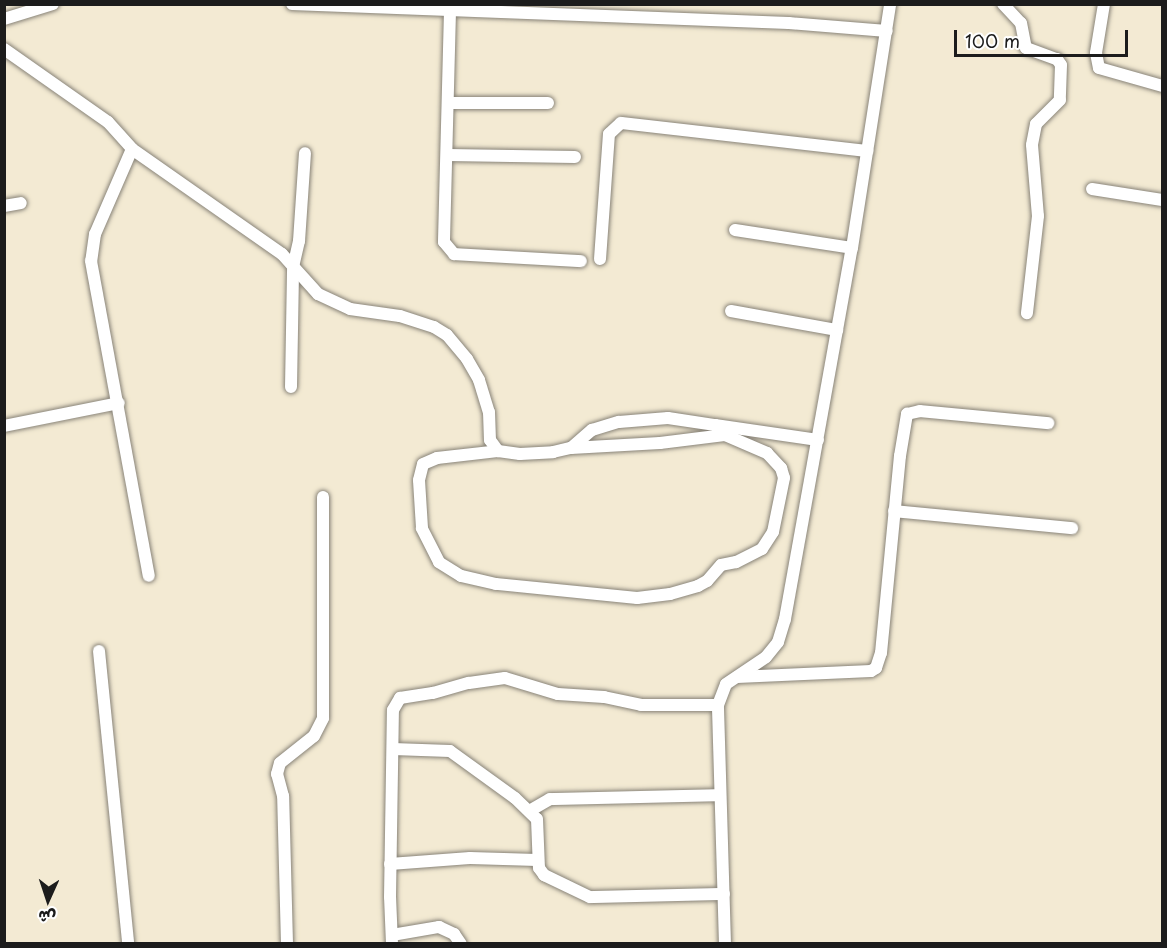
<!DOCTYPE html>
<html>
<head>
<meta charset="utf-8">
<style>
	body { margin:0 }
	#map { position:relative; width:1167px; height:948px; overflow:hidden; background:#f3ead3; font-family:"Playpen Sans","Playpen Sans Arabic",sans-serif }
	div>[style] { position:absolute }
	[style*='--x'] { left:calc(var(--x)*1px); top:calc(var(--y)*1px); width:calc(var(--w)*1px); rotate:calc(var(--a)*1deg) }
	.roads { filter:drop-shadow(0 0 2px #888378) drop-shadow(0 0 2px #888378) }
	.minor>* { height:12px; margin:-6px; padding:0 6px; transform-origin:6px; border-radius:6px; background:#fff }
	span { translate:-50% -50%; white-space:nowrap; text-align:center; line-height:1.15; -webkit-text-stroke:4.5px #fff; paint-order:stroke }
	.frame { position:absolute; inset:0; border:6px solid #1c1c1c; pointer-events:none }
	.north { position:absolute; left:18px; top:870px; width:60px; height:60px; -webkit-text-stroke:4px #fff; paint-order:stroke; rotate:183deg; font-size:16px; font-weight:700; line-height:24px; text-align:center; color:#1c1c1c }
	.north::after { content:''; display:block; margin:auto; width:21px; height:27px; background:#1c1c1c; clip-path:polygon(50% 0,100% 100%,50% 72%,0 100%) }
	.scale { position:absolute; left:954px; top:30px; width:174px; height:27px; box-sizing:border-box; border:3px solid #1c1c1c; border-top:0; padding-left:8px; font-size:18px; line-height:21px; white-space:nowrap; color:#1c1c1c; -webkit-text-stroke:4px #fff; paint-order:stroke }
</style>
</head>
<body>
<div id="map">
	<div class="roads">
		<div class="minor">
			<div style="--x:292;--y:4;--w:497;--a:2.2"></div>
			<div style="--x:789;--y:23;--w:98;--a:4.7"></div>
			<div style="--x:1003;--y:4;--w:26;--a:47"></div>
			<div style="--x:1021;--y:23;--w:25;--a:79"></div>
			<div style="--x:1026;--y:48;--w:33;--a:20"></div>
			<div style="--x:1057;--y:59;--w:7;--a:56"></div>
			<div style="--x:1061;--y:65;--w:35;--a:92"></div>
			<div style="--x:1060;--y:100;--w:34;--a:135"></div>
			<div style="--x:1036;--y:124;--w:21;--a:101"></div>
			<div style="--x:1032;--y:145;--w:71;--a:85.2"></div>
			<div style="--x:1038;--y:216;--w:98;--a:96.5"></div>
			<div style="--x:1104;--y:4;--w:50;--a:99.3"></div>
			<div style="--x:1096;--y:53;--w:15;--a:79"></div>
			<div style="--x:1099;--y:68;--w:66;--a:15.9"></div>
			<div style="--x:450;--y:11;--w:231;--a:91.5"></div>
			<div style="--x:444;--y:242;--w:16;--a:50"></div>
			<div style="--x:454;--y:254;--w:127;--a:3.2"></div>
			<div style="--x:4;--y:19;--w:51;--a:-17"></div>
			<div style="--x:4;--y:49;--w:127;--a:35.1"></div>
			<div style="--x:108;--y:122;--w:36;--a:48"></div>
			<div style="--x:132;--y:149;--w:183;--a:35"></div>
			<div style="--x:282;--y:254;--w:54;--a:48"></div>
			<div style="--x:318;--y:294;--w:35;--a:25"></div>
			<div style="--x:350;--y:309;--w:50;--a:8"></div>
			<div style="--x:400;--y:316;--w:36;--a:18"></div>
			<div style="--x:434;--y:327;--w:15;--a:32"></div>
			<div style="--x:447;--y:335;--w:31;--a:50"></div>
			<div style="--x:467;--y:359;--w:24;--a:60"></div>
			<div style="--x:479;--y:380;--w:34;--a:73"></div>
			<div style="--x:489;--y:412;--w:28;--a:88"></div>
			<div style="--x:490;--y:440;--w:14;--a:54"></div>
			<div style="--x:449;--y:103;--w:99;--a:0"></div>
			<div style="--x:132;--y:149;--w:93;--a:113.5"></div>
			<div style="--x:95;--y:234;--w:27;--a:98"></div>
			<div style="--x:91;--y:261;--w:320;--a:79.6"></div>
			<div style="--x:448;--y:155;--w:127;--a:0.9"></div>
			<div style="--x:1092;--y:189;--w:71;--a:8.9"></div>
			<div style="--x:4;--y:206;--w:17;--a:-10"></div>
			<div style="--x:735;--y:230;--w:118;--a:8.7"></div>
			<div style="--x:600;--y:259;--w:125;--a:-85.9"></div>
			<div style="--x:609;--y:134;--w:16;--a:-43"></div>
			<div style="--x:621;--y:123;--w:248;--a:6.5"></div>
			<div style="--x:731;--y:311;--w:108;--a:10.2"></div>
			<div style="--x:291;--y:387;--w:120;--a:-89"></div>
			<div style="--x:293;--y:267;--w:27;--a:-77"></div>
			<div style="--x:299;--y:241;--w:88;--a:-86.1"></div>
			<div style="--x:715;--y:425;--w:14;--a:45"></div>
			<div style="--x:725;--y:435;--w:46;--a:23.2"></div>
			<div style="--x:767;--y:453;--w:21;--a:47"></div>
			<div style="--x:781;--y:468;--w:10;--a:73"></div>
			<div style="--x:784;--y:478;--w:55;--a:101.5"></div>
			<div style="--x:773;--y:532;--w:20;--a:123"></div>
			<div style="--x:762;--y:549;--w:29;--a:153"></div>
			<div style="--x:736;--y:562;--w:15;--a:169"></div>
			<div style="--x:721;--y:565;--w:21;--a:131"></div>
			<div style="--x:707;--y:581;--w:10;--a:151"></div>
			<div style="--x:698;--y:586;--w:29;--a:164"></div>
			<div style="--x:670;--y:594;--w:33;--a:173"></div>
			<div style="--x:637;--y:598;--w:142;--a:-174.3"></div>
			<div style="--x:496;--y:584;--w:36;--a:-167"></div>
			<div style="--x:461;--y:576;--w:26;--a:-148"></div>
			<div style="--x:439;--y:562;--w:38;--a:-117"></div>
			<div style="--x:422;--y:528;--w:48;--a:-93.6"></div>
			<div style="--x:419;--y:480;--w:16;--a:-76"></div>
			<div style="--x:423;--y:464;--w:15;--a:-23"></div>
			<div style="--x:437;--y:458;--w:61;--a:-6.5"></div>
			<div style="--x:498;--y:451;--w:22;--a:8"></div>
			<div style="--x:520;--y:454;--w:33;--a:-3"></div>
			<div style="--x:553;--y:452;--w:18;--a:-13"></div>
			<div style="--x:571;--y:448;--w:28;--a:-41"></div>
			<div style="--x:592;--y:430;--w:28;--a:-17"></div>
			<div style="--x:619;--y:422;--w:49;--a:-4.7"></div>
			<div style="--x:668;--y:418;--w:48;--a:8.5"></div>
			<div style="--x:715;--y:425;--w:104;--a:8.3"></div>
			<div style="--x:4;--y:426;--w:117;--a:-11.3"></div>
			<div style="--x:571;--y:448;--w:89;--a:-3.2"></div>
			<div style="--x:660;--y:443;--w:65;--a:-7"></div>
			<div style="--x:894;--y:511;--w:179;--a:5.5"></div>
			<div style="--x:99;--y:651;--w:294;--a:84.3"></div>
			<div style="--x:737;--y:677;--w:134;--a:-2.6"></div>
			<div style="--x:871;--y:671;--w:6;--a:-31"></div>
			<div style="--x:876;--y:668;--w:16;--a:-72"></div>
			<div style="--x:881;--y:653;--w:198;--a:-84.5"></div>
			<div style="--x:900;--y:456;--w:43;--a:-80.5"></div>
			<div style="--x:907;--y:414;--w:13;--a:-13"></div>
			<div style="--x:920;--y:411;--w:129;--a:5.4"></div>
			<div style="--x:393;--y:749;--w:57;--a:2"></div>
			<div style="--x:450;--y:751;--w:80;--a:35.9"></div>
			<div style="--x:515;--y:798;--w:30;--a:44"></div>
			<div style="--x:537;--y:819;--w:49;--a:87.7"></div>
			<div style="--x:539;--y:868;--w:9;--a:54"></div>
			<div style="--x:544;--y:875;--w:51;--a:25.6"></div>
			<div style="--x:590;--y:897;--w:134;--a:-1.3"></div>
			<div style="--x:531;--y:810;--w:22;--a:-30"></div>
			<div style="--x:550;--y:799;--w:170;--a:-1.3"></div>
			<div style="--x:390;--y:864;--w:80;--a:-4.3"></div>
			<div style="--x:470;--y:858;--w:67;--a:1.7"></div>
			<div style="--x:392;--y:935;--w:48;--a:-9.7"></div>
			<div style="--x:439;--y:927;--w:17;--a:25"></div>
			<div style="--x:454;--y:934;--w:12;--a:55"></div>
			<div style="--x:287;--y:944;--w:148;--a:-91.5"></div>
			<div style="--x:283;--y:796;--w:23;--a:-105"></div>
			<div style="--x:277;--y:774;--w:11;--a:-75"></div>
			<div style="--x:280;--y:763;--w:43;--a:-38.5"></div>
			<div style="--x:314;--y:736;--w:20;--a:-63"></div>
			<div style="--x:323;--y:718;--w:221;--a:-90"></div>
			<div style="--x:392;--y:944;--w:47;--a:-92.4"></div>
			<div style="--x:390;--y:897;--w:187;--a:-89.1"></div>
			<div style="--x:393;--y:710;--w:14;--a:-60"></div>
			<div style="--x:400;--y:698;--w:33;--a:-9"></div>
			<div style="--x:433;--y:693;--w:37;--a:-16"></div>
			<div style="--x:469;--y:683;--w:36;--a:-8"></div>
			<div style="--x:505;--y:678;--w:55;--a:16.8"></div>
			<div style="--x:558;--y:694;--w:46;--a:3.7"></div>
			<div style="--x:604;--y:697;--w:38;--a:12"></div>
			<div style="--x:641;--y:705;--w:77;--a:0"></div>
			<div style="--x:725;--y:944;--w:239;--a:-91.7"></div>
			<div style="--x:718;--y:705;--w:22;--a:-69"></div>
			<div style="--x:726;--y:684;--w:48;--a:-34"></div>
			<div style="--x:766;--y:657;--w:19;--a:-51"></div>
			<div style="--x:778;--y:642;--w:24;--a:-73"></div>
			<div style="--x:785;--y:619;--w:377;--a:-79.8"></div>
			<div style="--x:852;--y:248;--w:247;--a:-81.1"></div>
		</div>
	</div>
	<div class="frame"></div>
	<div class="north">ش</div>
	<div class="scale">100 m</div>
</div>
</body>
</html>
